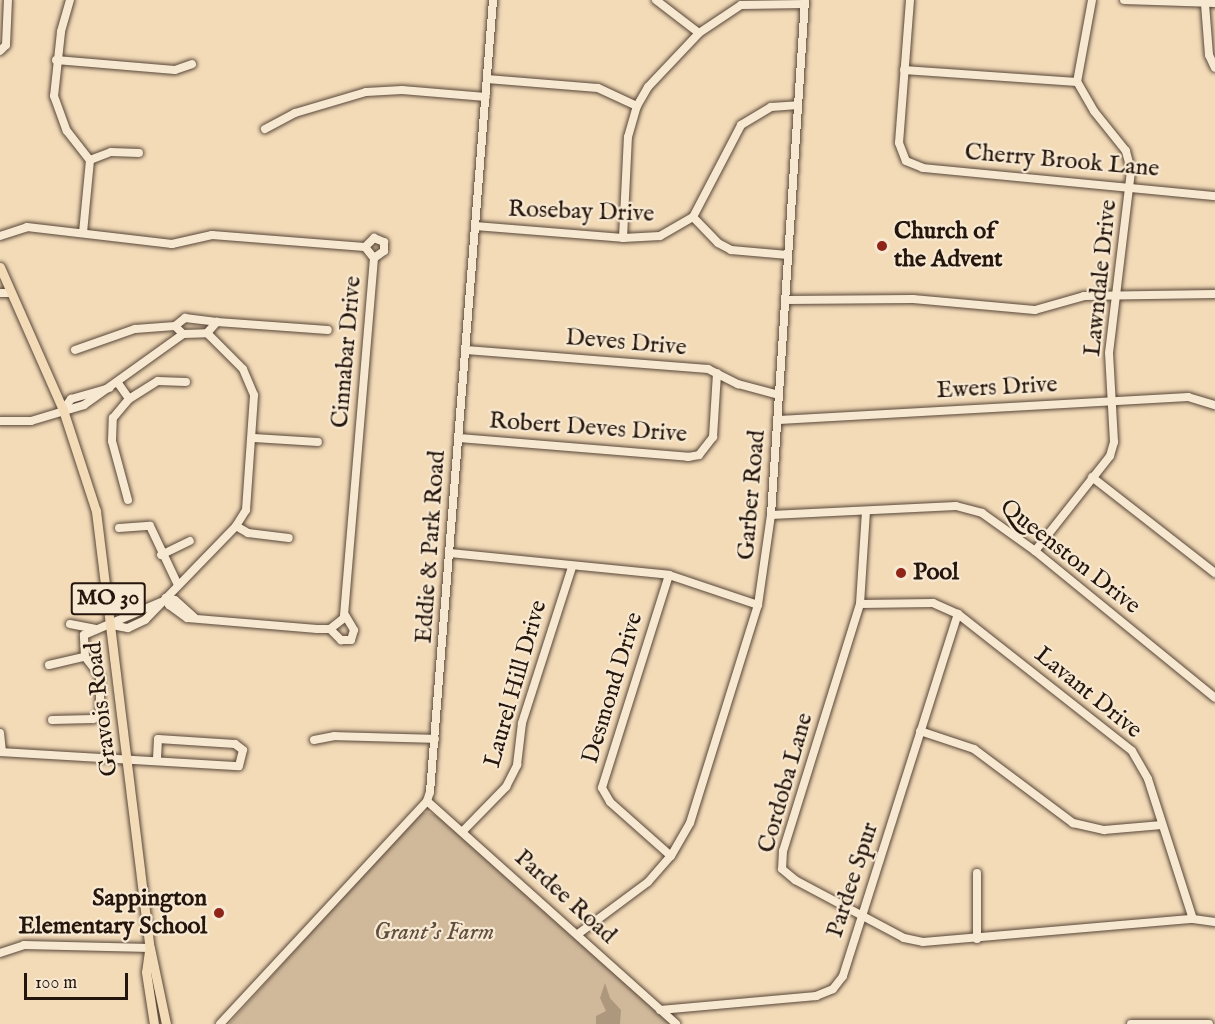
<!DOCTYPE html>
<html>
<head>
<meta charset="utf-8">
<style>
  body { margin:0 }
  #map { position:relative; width:1215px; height:1024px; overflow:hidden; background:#f3dbb8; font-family:"IM FELL English",serif }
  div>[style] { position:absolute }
  .green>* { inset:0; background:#d0b99b }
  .water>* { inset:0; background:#ad987e }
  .roads { filter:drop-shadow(0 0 2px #584638) drop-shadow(0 0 2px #584638) }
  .minor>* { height:8px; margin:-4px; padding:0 4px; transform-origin:4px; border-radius:4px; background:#f7e8d1 }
  .major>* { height:9px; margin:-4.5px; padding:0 4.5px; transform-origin:4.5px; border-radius:4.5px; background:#f3dbb8 }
  .dots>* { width:16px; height:16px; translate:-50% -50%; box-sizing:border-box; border:3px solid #f7e8d1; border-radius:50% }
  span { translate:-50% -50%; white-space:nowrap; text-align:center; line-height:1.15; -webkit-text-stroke:4.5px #f7e8d1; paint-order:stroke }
  .shield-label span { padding:2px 4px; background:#f7e8d1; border:2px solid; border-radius:4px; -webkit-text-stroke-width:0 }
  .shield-label { font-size:22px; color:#24150d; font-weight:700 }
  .street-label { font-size:24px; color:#24150d }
  .poi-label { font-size:24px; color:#24150d; font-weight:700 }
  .left { translate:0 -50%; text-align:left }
  .right { translate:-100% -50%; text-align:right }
  .park-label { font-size:24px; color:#604e3f; font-style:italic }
  .scale { position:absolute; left:24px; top:973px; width:104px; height:27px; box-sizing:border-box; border:3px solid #24150d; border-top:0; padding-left:8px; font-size:18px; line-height:21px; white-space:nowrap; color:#24150d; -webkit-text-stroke:4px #f7e8d1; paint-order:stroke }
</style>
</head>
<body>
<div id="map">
  <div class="green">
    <div style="clip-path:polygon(427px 812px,442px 818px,672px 1024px,229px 1024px,373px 863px,419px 814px)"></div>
  </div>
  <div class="water">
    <div style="clip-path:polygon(605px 983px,610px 998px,621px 1010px,620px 1024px,596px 1024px,596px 1016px,606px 1011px,600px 998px)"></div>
  </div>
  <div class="roads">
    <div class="minor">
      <div style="left:70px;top:0;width:33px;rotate:106deg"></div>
      <div style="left:61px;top:32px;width:64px;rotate:96.2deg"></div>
      <div style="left:54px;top:96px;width:37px;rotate:70deg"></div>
      <div style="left:67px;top:131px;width:37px;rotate:52deg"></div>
      <div style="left:90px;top:160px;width:73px;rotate:95.5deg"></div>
      <div style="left:656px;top:0;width:54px;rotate:37.5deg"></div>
      <div style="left:910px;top:0;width:143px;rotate:94.4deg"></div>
      <div style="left:899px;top:143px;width:19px;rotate:69deg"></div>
      <div style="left:906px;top:161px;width:18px;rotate:22deg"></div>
      <div style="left:923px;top:168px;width:293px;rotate:5.5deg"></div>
      <div style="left:1124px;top:0;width:91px;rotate:1.9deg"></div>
      <div style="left:1205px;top:4px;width:51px;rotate:85.5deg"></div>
      <div style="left:1209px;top:55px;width:14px;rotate:65deg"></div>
      <div style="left:0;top:51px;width:8px;rotate:-45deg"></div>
      <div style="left:6px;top:45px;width:45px;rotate:-87.5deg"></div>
      <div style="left:56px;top:60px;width:119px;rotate:4.8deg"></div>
      <div style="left:175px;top:70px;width:18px;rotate:-19deg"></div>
      <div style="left:904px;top:70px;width:173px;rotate:4deg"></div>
      <div style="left:487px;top:79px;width:111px;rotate:4.6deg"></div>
      <div style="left:598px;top:88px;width:43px;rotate:24.8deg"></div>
      <div style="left:265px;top:129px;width:34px;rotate:-28deg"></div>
      <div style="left:295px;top:113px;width:74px;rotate:-16.5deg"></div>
      <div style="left:366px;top:92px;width:36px;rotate:-3deg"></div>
      <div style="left:402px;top:90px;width:84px;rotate:4.8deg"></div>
      <div style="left:90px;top:160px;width:22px;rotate:-21deg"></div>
      <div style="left:111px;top:152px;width:28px;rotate:2deg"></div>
      <div style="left:693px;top:217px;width:36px;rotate:46deg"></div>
      <div style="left:718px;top:243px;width:15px;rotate:28deg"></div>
      <div style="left:731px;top:250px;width:57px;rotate:5deg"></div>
      <div style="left:475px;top:226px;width:148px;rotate:4.6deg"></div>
      <div style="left:623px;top:238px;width:37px;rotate:-3deg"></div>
      <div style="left:660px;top:236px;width:38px;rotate:-30deg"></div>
      <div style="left:693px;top:217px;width:104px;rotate:-62.4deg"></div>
      <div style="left:741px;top:125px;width:35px;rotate:-31deg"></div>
      <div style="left:771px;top:107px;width:27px;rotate:-4deg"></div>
      <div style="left:0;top:236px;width:28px;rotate:-18deg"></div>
      <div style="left:27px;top:227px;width:146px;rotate:6.7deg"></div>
      <div style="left:172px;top:244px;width:41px;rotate:-12.7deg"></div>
      <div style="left:212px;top:235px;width:153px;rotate:4.5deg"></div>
      <div style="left:365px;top:247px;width:14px;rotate:51deg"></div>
      <div style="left:374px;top:258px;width:361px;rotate:94.8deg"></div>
      <div style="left:344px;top:618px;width:18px;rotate:142deg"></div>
      <div style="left:330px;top:629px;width:13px;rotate:180deg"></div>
      <div style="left:317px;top:629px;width:130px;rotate:-175.2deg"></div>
      <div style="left:187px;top:618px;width:22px;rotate:-144deg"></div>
      <div style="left:169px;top:605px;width:8px;rotate:-113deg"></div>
      <div style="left:623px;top:238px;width:101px;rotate:-87.2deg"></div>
      <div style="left:628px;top:137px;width:32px;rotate:-74deg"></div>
      <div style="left:637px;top:106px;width:22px;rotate:-60deg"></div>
      <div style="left:648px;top:87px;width:74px;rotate:-46.6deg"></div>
      <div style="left:699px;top:33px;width:50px;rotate:-33.7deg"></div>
      <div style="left:741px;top:5px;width:64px;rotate:-0.9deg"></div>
      <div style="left:365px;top:247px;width:13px;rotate:-45deg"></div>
      <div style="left:374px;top:238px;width:11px;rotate:22deg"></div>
      <div style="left:384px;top:242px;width:9px;rotate:90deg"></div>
      <div style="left:384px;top:251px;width:12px;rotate:145deg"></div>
      <div style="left:0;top:293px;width:11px"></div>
      <div style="left:786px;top:300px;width:127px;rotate:-0.5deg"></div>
      <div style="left:913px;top:299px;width:122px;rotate:5.2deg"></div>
      <div style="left:1035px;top:310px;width:51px;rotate:-15.9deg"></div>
      <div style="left:1084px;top:296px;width:131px;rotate:-0.9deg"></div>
      <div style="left:175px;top:326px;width:13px;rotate:-39deg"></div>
      <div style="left:185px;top:318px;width:32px;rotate:7deg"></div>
      <div style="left:75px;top:350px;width:64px;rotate:-19.3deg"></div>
      <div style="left:135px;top:329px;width:40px;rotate:-4.3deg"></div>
      <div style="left:175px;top:326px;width:11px;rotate:45deg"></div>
      <div style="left:183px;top:334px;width:24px;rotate:-2deg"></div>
      <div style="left:207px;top:333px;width:15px;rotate:-48deg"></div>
      <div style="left:217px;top:322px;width:111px;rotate:4.1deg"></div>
      <div style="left:466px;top:350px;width:243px;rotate:4.5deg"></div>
      <div style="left:708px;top:369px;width:34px;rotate:27deg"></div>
      <div style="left:738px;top:384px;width:42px;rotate:15deg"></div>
      <div style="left:118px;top:383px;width:19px;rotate:55deg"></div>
      <div style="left:63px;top:410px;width:14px;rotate:-54deg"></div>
      <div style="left:71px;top:399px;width:40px;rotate:-16deg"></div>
      <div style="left:779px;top:420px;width:410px;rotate:-3.2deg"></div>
      <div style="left:1188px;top:397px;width:28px;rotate:17deg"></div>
      <div style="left:0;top:421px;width:31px"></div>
      <div style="left:31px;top:421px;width:55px;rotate:-16.8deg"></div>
      <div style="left:84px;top:405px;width:122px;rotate:-35.6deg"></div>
      <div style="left:254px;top:438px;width:64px;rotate:3.6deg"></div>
      <div style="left:459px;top:438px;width:230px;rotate:4.7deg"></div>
      <div style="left:688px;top:457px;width:11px;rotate:-10deg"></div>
      <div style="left:699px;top:455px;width:23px;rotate:-52deg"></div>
      <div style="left:713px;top:437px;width:64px;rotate:-86.4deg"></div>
      <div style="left:1092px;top:477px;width:156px;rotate:38deg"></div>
      <div style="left:128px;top:500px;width:61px;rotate:-105.2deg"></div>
      <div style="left:112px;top:441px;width:23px;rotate:-88deg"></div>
      <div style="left:113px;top:418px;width:25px;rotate:-50deg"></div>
      <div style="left:129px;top:399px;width:34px;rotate:-32deg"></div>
      <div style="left:158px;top:381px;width:28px;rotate:2deg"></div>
      <div style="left:866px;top:511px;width:93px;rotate:93.7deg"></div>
      <div style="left:860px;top:604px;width:259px;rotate:107.3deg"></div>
      <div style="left:783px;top:851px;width:18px;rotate:93deg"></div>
      <div style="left:782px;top:869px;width:17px;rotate:40deg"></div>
      <div style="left:795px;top:880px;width:123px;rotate:28deg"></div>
      <div style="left:904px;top:938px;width:19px;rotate:12deg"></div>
      <div style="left:923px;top:942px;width:271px;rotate:-4.9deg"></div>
      <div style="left:1193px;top:919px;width:22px;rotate:8deg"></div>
      <div style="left:771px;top:515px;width:185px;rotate:-2.8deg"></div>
      <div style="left:956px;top:506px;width:27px;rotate:15deg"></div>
      <div style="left:982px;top:513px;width:65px;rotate:35.6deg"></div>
      <div style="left:1035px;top:551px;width:232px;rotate:39.2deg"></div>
      <div style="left:236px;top:526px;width:14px;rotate:30deg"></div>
      <div style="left:248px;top:533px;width:41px;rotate:7deg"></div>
      <div style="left:119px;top:528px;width:31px;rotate:-4deg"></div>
      <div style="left:150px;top:526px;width:65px;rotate:64.6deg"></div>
      <div style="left:1035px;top:551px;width:121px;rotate:-51.7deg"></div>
      <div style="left:1110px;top:456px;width:15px;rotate:-74deg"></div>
      <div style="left:1114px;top:442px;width:89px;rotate:-93.2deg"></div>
      <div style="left:1109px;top:353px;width:184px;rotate:-83.1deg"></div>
      <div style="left:1131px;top:170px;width:20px;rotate:-105deg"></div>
      <div style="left:1126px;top:151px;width:51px;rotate:-128.7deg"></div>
      <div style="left:1094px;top:111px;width:34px;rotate:-120deg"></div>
      <div style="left:1077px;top:82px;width:83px;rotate:-79.6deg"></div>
      <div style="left:450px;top:553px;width:220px;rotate:5.7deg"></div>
      <div style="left:669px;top:575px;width:94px;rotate:18.6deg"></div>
      <div style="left:161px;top:555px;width:32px;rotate:-26deg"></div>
      <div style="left:669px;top:575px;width:223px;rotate:107.5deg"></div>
      <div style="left:602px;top:788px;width:16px;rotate:60deg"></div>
      <div style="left:610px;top:802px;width:81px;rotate:41.5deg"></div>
      <div style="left:166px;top:598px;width:9px;rotate:13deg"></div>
      <div style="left:175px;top:600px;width:25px;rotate:42deg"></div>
      <div style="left:860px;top:604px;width:73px;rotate:-0.8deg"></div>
      <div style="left:933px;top:603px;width:27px;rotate:24deg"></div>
      <div style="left:958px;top:614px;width:221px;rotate:38.2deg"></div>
      <div style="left:1132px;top:751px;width:32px;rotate:60deg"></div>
      <div style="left:1148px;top:779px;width:147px;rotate:72.2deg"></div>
      <div style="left:70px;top:624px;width:25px;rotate:11deg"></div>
      <div style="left:112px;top:625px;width:16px;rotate:11deg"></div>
      <div style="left:128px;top:628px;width:19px;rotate:-25deg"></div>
      <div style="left:145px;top:620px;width:131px;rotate:-45.9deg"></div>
      <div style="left:236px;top:526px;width:19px;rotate:-58deg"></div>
      <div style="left:246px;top:510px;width:115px;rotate:-86deg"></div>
      <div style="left:254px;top:395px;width:28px;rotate:-113deg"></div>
      <div style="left:243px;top:369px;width:51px;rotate:-135deg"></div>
      <div style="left:330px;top:629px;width:16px;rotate:45deg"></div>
      <div style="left:341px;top:640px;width:10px"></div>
      <div style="left:351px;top:640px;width:10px;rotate:-73deg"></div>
      <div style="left:354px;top:630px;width:17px;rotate:-121deg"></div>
      <div style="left:49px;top:665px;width:37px;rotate:-13deg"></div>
      <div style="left:85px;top:657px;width:22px;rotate:-93deg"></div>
      <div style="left:84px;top:635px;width:84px;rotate:-23.2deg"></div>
      <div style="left:52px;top:720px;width:41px;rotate:-1.4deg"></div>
      <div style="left:93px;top:719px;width:8px;rotate:-30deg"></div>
      <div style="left:100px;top:715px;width:39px;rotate:-90deg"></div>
      <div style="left:100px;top:676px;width:24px;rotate:-128deg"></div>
      <div style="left:920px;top:731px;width:57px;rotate:18.4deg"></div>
      <div style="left:974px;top:749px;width:124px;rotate:36.8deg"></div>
      <div style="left:1073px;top:823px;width:32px;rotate:13deg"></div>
      <div style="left:1104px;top:830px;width:58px;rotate:-4.9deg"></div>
      <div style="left:0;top:733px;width:19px;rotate:84deg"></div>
      <div style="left:314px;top:740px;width:21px;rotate:-11deg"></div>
      <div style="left:335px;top:736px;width:100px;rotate:1.7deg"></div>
      <div style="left:0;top:752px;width:239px;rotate:3.4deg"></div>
      <div style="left:239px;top:766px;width:16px;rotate:-76deg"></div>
      <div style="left:243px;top:750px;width:10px;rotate:-143deg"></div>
      <div style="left:235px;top:744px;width:77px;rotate:-176.3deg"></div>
      <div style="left:158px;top:739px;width:20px;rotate:93deg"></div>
      <div style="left:427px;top:801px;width:334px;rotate:41.8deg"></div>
      <div style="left:463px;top:831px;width:62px;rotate:-45.7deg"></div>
      <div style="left:506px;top:787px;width:25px;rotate:-63deg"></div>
      <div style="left:517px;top:765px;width:42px;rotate:-83.2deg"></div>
      <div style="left:522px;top:723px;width:164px;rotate:-72.2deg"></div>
      <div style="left:578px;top:934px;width:87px;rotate:-36.6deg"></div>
      <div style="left:648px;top:882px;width:35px;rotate:-49deg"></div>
      <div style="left:671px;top:856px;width:38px;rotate:-60deg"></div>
      <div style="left:690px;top:823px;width:228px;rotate:-72.7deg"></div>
      <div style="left:758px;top:605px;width:91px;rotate:-81.8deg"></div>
      <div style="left:771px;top:515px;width:516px;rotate:-86.22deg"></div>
      <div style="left:977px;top:939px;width:66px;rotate:-90deg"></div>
      <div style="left:0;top:953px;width:25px;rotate:-18deg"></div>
      <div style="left:24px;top:945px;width:126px;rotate:1.4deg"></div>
      <div style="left:660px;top:1010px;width:157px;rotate:-5.1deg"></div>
      <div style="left:816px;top:996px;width:18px;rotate:-22deg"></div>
      <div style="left:833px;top:989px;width:16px;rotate:-52deg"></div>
      <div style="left:843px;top:976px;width:380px;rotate:-72.4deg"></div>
      <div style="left:220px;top:1024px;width:304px;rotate:-47.1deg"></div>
      <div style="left:427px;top:801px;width:9px;rotate:-72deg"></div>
      <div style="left:430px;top:792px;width:795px;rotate:-85.45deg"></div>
      <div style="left:1131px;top:1024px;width:78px"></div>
    </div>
    <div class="major">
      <div style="left:0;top:267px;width:156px;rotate:66.2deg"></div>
      <div style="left:63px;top:410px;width:106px;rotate:71.9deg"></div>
      <div style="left:96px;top:511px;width:440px;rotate:83deg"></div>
      <div style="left:150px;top:948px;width:78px;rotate:78.1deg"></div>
      <div style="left:149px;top:951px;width:21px;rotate:98deg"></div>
      <div style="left:146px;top:972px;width:53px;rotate:81.3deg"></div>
    </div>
  </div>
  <div class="dots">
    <div style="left:882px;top:246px;background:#8f2418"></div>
    <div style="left:901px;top:573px;background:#8f2418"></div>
    <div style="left:219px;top:913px;background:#8f2418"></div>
  </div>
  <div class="shield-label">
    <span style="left:108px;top:599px">MO 30</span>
  </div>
  <div class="street-label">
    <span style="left:1062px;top:161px;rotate:5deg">Cherry Brook Lane</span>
    <span style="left:581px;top:212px;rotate:2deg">Rosebay Drive</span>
    <span style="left:1101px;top:278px;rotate:-84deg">Lawndale Drive</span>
    <span style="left:626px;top:343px;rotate:5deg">Deves Drive</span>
    <span style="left:347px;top:352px;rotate:-85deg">Cinnabar Drive</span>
    <span style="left:997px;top:388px;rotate:-3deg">Ewers Drive</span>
    <span style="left:588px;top:428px;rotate:4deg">Robert Deves Drive</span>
    <span style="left:752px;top:495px;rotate:-85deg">Garber Road</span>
    <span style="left:431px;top:547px;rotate:-86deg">Eddie &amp; Park Road</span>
    <span style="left:1070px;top:557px;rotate:38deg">Queenston Drive</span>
    <span style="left:516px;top:684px;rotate:-74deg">Laurel Hill Drive</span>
    <span style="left:613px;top:688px;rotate:-73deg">Desmond Drive</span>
    <span style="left:1088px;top:693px;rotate:39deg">Lavant Drive</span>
    <span style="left:102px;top:709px;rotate:-97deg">Gravois Road</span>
    <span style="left:786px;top:783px;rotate:-74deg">Cordoba Lane</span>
    <span style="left:853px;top:880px;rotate:-72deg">Pardee Spur</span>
    <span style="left:565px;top:897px;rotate:42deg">Pardee Road</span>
  </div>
  <div class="poi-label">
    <span class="left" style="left:894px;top:246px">Church of<br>the Advent</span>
    <span class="left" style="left:913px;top:573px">Pool</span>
    <span class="right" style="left:207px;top:913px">Sappington<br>Elementary School</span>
  </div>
  <div class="park-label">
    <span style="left:434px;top:933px">Grant's Farm</span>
  </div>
  <div class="scale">100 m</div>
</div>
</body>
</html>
